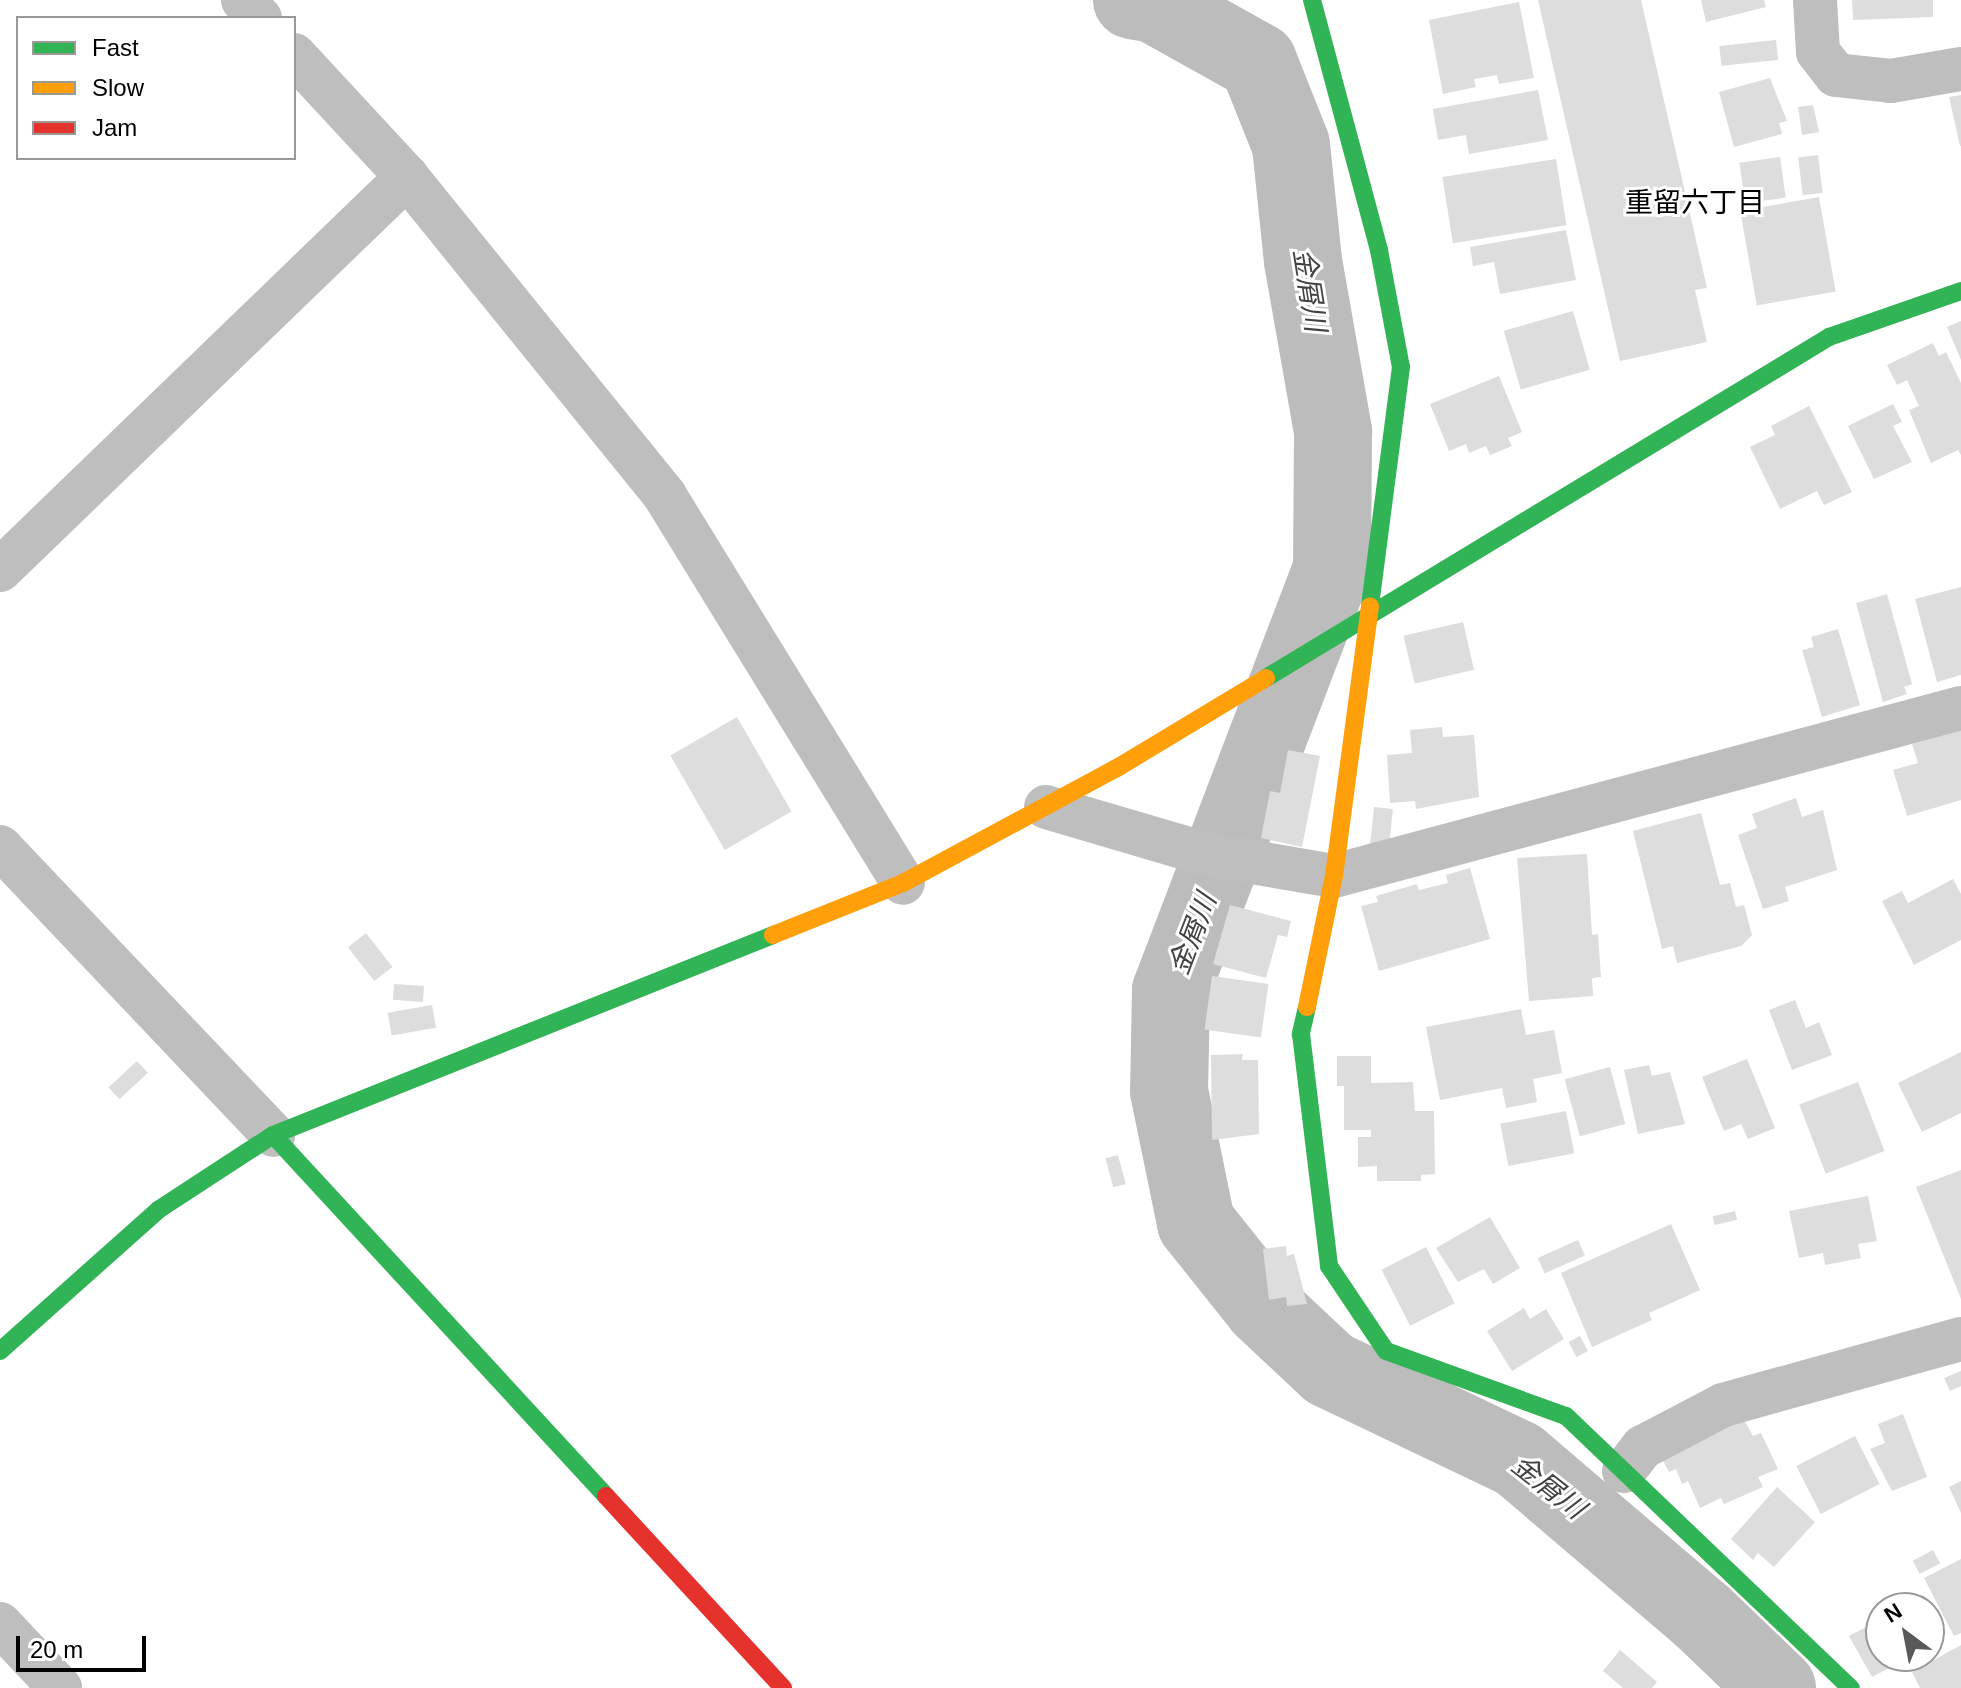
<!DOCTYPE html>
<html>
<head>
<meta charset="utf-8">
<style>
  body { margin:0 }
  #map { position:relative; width:1961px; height:1688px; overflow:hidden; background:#fff; font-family:Arial,"Noto Sans JP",sans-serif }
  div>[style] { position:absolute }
  .river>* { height:78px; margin:-39px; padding:0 39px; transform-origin:39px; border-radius:39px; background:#bcbcbc }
  .building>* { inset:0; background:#ddd; transform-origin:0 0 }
  .street>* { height:44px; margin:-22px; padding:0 22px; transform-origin:22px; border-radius:22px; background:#bebebe }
  .fast>* { height:18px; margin:-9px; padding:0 9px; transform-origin:9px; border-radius:9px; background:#30b455 }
  .slow>* { height:18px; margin:-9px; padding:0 9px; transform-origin:9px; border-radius:9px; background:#ff9f0a }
  .jam>* { height:18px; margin:-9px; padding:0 9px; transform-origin:9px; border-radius:9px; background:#e5322d }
  span { translate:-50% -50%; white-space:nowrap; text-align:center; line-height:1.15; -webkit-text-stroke:6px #fff; paint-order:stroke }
  .neighbourhood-label { font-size:28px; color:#000 }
  .water-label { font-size:28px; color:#414141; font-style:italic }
  .legend { position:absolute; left:16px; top:16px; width:280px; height:144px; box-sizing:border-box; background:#fff; border:2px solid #999; margin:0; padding:10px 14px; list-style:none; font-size:24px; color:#000 }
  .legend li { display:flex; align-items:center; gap:16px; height:40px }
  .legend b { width:40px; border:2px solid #999 }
  .north { position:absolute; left:1865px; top:1592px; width:80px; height:80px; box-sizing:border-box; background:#fff; border:2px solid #999; border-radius:50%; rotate:328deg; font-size:22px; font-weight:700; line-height:32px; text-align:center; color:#000 }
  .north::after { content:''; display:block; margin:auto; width:28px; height:36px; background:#595959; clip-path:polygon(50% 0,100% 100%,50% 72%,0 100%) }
  .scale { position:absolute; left:16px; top:1636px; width:130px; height:36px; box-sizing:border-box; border:4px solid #000; border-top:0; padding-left:10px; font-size:24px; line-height:28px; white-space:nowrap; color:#000; -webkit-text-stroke:6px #fff; paint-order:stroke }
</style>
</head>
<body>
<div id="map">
  <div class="river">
    <div style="left:1132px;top:0;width:22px;rotate:10deg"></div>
    <div style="left:1154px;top:4px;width:119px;rotate:29.1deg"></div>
    <div style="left:1258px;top:62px;width:89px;rotate:68.3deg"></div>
    <div style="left:1291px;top:145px;width:117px;rotate:84.1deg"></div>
    <div style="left:1303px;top:261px;width:174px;rotate:80deg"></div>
    <div style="left:1333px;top:432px;width:137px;rotate:90.4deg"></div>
    <div style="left:1332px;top:569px;width:451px;rotate:110.9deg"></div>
    <div style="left:1171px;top:990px;width:101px;rotate:91.1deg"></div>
    <div style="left:1169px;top:1091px;width:135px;rotate:78.4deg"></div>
    <div style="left:1196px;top:1223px;width:107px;rotate:51.4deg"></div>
    <div style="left:1263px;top:1307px;width:91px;rotate:43.2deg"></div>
    <div style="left:1329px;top:1369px;width:209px;rotate:25.5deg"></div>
    <div style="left:1518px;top:1459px;width:242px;rotate:40.5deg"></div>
    <div style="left:1702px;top:1616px;width:104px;rotate:43.8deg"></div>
  </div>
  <div class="building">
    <div style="clip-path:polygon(1538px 0,1641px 0,1707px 288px,1695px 290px,1707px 342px,1620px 361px)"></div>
    <div style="clip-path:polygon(1701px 0,1764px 0,1766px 7px,1706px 22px)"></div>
    <div style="clip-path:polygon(1852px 0,1933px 0,1933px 17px,1853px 20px)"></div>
    <div style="clip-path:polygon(1519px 2px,1534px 78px,1499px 84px,1497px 75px,1474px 79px,1476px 87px,1443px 94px,1429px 20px)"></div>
    <div style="left:1776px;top:40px;width:20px;height:57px;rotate:84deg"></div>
    <div style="clip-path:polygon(1770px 78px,1787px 121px,1779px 123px,1782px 134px,1734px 147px,1719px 92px)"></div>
    <div style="clip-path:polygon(1538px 90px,1548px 140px,1469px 154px,1466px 135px,1438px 140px,1433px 109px)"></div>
    <div style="clip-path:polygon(1961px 95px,1961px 146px,1960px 146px,1949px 97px)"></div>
    <div style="clip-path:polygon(1813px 105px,1819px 132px,1802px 135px,1798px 107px)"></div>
    <div style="left:1818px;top:155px;width:38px;height:20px;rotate:83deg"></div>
    <div style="left:1780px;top:157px;width:41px;height:41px;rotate:82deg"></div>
    <div style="left:1556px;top:159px;width:67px;height:115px;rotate:81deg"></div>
    <div style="left:1819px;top:197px;width:96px;height:80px;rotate:80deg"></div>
    <div style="clip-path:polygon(1566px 230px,1576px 280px,1500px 294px,1494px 262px,1473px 266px,1470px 247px)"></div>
    <div style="left:1573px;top:311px;width:61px;height:72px;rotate:74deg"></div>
    <div style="clip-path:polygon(1961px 321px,1961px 360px,1947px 327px)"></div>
    <div style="clip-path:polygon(1933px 343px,1939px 356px,1946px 352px,1961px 383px,1961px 455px,1958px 450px,1931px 463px,1909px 410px,1919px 406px,1907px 380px,1897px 385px,1887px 365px)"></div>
    <div style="clip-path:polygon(1499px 376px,1522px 432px,1508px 438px,1512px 446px,1490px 455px,1486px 446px,1469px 453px,1466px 444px,1449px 451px,1430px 404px)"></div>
    <div style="clip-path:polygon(1893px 404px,1902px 422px,1893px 426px,1912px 462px,1874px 479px,1848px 426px)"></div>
    <div style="clip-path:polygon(1809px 406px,1852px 492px,1824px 505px,1817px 491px,1780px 509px,1750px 447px,1775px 435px,1771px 426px)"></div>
    <div style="clip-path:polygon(1961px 587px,1961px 675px,1937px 682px,1915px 599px)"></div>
    <div style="clip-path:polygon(1887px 594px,1912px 684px,1904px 687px,1907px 694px,1883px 702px,1856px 603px)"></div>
    <div style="left:1463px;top:622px;width:49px;height:61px;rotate:77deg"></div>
    <div style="clip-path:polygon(1838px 629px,1860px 705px,1822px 717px,1802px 650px,1814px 647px,1811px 637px)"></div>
    <div style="left:737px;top:717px;width:109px;height:77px;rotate:60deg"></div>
    <div style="clip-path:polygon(1442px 727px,1443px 737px,1474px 735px,1479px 797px,1416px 809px,1415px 801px,1390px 803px,1387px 755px,1412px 753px,1410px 730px)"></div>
    <div style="clip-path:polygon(1961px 730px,1961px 800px,1907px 816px,1893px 770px,1918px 763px,1912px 744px)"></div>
    <div style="clip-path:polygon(1288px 750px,1320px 756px,1302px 847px,1261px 838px,1270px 791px,1280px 793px)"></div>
    <div style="clip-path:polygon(1796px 798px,1802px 817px,1823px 810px,1837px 870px,1785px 887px,1789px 901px,1763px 909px,1738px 835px,1757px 828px,1752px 814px)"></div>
    <div style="left:1374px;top:807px;width:19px;height:37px;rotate:6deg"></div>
    <div style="clip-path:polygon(1701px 813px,1720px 885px,1730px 883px,1736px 907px,1744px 905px,1752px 935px,1741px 946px,1677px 963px,1673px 946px,1662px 949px,1633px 831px)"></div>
    <div style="clip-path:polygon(1587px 854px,1592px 935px,1598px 934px,1601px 977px,1592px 978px,1593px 996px,1529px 1001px,1517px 858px)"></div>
    <div style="clip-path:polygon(1470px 868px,1490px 939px,1379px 971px,1361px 906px,1378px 902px,1376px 896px,1417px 884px,1419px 890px,1448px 883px,1446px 875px)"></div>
    <div style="clip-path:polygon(1953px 879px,1961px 894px,1961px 940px,1914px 965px,1882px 901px,1902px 891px,1908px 903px)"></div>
    <div style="clip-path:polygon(1230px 905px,1291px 921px,1287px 937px,1278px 935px,1266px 978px,1213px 964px)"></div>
    <div style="left:366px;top:933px;width:43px;height:23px;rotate:52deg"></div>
    <div style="left:1212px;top:976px;width:57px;height:54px;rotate:8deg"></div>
    <div style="left:424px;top:986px;width:16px;height:30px;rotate:94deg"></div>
    <div style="clip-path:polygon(1795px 1000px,1806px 1028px,1819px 1022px,1832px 1055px,1792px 1070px,1769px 1010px)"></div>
    <div style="left:432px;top:1005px;width:23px;height:45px;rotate:80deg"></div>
    <div style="clip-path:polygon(1521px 1009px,1526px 1035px,1554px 1030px,1562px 1073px,1533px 1079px,1537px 1102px,1506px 1108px,1502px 1088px,1440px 1100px,1426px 1027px)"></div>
    <div style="clip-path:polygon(1961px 1052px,1961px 1113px,1922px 1132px,1898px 1083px)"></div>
    <div style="clip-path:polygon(1243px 1054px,1242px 1060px,1258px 1060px,1259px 1134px,1212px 1140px,1211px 1055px)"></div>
    <div style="clip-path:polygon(1337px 1056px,1371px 1056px,1371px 1083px,1413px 1082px,1415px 1111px,1434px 1111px,1435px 1174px,1421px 1175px,1421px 1181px,1377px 1181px,1377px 1166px,1358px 1167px,1358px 1137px,1371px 1137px,1371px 1130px,1344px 1130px,1344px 1086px,1337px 1086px)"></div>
    <div style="clip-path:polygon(1747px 1059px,1775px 1128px,1748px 1139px,1741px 1124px,1724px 1131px,1702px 1077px)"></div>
    <div style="left:137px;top:1061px;width:16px;height:39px;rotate:47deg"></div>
    <div style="clip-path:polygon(1649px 1065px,1652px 1076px,1670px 1072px,1685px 1124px,1638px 1134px,1624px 1070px)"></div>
    <div style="left:1610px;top:1067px;width:59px;height:47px;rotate:75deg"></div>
    <div style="left:1858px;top:1082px;width:74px;height:63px;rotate:69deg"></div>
    <div style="left:1566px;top:1111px;width:43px;height:67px;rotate:79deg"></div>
    <div style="left:1118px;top:1155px;width:30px;height:13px;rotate:75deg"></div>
    <div style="clip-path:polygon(1961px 1170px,1961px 1299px,1916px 1187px)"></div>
    <div style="clip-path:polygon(1868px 1196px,1877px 1241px,1858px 1244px,1861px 1258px,1825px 1265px,1823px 1253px,1799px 1258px,1789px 1211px)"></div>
    <div style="left:1735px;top:1211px;width:9px;height:23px;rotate:77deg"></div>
    <div style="clip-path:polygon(1490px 1217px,1520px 1268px,1493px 1284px,1484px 1269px,1458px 1282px,1436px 1248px)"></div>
    <div style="clip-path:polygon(1671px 1224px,1700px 1290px,1649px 1313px,1652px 1320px,1592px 1347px,1561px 1273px)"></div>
    <div style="left:1578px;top:1240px;width:17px;height:44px;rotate:66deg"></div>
    <div style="clip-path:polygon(1286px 1246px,1287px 1256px,1294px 1254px,1307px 1304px,1287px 1306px,1286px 1297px,1269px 1300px,1263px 1249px)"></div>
    <div style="left:1426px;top:1247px;width:63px;height:50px;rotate:63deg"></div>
    <div style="clip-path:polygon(1524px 1308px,1530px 1319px,1546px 1309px,1564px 1339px,1512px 1371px,1487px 1331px)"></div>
    <div style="left:1580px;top:1336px;width:17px;height:13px;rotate:62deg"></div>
    <div style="clip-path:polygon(1961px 1371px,1961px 1386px,1950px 1391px,1944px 1378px)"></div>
    <div style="clip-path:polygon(1903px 1414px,1927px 1477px,1892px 1491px,1870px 1449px,1885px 1443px,1878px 1424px)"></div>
    <div style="clip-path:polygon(1743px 1418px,1753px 1436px,1761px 1433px,1778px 1469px,1758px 1477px,1763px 1487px,1724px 1504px,1721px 1498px,1700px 1508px,1688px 1481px,1682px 1484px,1676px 1469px,1669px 1472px,1660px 1455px)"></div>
    <div style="left:1855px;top:1436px;width:54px;height:66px;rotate:63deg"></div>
    <div style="clip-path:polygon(1961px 1481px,1961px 1513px,1949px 1487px)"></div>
    <div style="clip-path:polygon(1777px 1487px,1815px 1522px,1774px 1567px,1758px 1553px,1753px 1560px,1731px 1539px)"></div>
    <div style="left:1933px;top:1550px;width:15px;height:23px;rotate:62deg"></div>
    <div style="clip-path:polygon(1961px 1559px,1961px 1633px,1954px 1636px,1924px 1578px)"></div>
    <div style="clip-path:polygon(1881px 1619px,1881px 1656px,1913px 1656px,1872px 1677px,1849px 1636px)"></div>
    <div style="clip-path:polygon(1961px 1645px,1961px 1688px,1920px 1688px,1912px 1672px)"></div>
    <div style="clip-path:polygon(1620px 1650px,1657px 1682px,1652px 1688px,1623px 1688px,1603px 1671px)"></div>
  </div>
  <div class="street">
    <div style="left:243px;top:0;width:25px;rotate:47deg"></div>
    <div style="left:1815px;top:0;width:52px;rotate:86.7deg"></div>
    <div style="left:1818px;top:52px;width:29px;rotate:52deg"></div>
    <div style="left:1836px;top:75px;width:55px;rotate:6.2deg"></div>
    <div style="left:1891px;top:81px;width:71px;rotate:-9.7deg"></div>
    <div style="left:294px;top:55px;width:166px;rotate:47.2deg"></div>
    <div style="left:407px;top:177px;width:410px;rotate:51deg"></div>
    <div style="left:665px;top:496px;width:454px;rotate:58.4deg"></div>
    <div style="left:0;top:570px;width:566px;rotate:-44deg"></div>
    <div style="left:1046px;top:807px;width:167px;rotate:16.4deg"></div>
    <div style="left:1206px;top:854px;width:130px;rotate:9.8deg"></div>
    <div style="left:1334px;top:876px;width:649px;rotate:-15deg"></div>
    <div style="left:0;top:847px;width:397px;rotate:46.5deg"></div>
    <div style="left:1624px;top:1471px;width:31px;rotate:-52deg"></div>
    <div style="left:1643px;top:1447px;width:90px;rotate:-27.7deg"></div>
    <div style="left:1723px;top:1405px;width:247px;rotate:-15.5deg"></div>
    <div style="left:0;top:1624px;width:88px;rotate:46.8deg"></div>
  </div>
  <div class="fast">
    <div style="left:1312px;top:0;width:259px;rotate:75deg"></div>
    <div style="left:1379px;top:250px;width:119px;rotate:79.4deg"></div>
    <div style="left:1401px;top:367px;width:241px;rotate:97.4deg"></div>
    <div style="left:1266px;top:678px;width:658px;rotate:-31.2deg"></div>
    <div style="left:1829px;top:337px;width:140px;rotate:-19.2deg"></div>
    <div style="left:1307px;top:1007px;width:28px;rotate:103deg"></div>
    <div style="left:1301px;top:1034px;width:234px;rotate:83.1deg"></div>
    <div style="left:1329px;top:1266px;width:102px;rotate:56.2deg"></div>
    <div style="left:1386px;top:1351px;width:191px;rotate:19.9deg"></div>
    <div style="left:1566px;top:1416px;width:394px;rotate:43.7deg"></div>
    <div style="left:273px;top:1135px;width:491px;rotate:47.3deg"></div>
    <div style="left:0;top:1351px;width:212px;rotate:-41.7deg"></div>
    <div style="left:158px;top:1210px;width:137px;rotate:-33.1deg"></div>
    <div style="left:273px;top:1135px;width:539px;rotate:-21.8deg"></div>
  </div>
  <div class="slow">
    <div style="left:773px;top:935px;width:140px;rotate:-21.8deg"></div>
    <div style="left:903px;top:883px;width:243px;rotate:-28.3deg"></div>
    <div style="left:1117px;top:768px;width:174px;rotate:-31.1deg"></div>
    <div style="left:1307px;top:1007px;width:134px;rotate:-78.4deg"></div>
    <div style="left:1334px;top:876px;width:272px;rotate:-82.4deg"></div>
  </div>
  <div class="jam">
    <div style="left:606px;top:1496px;width:261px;rotate:47.3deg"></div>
  </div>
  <div class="neighbourhood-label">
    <span style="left:1695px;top:203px">重留六丁目</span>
  </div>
  <div class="water-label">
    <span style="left:1309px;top:290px;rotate:81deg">金屑川</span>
    <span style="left:1193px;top:934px;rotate:-69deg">金屑川</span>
    <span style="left:1548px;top:1487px;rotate:38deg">金屑川</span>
  </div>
  <ul class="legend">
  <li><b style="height:10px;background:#30b455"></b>Fast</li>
  <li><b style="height:10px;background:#ff9f0a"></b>Slow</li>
  <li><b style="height:10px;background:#e5322d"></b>Jam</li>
  </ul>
  <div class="north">N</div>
  <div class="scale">20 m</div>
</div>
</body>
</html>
